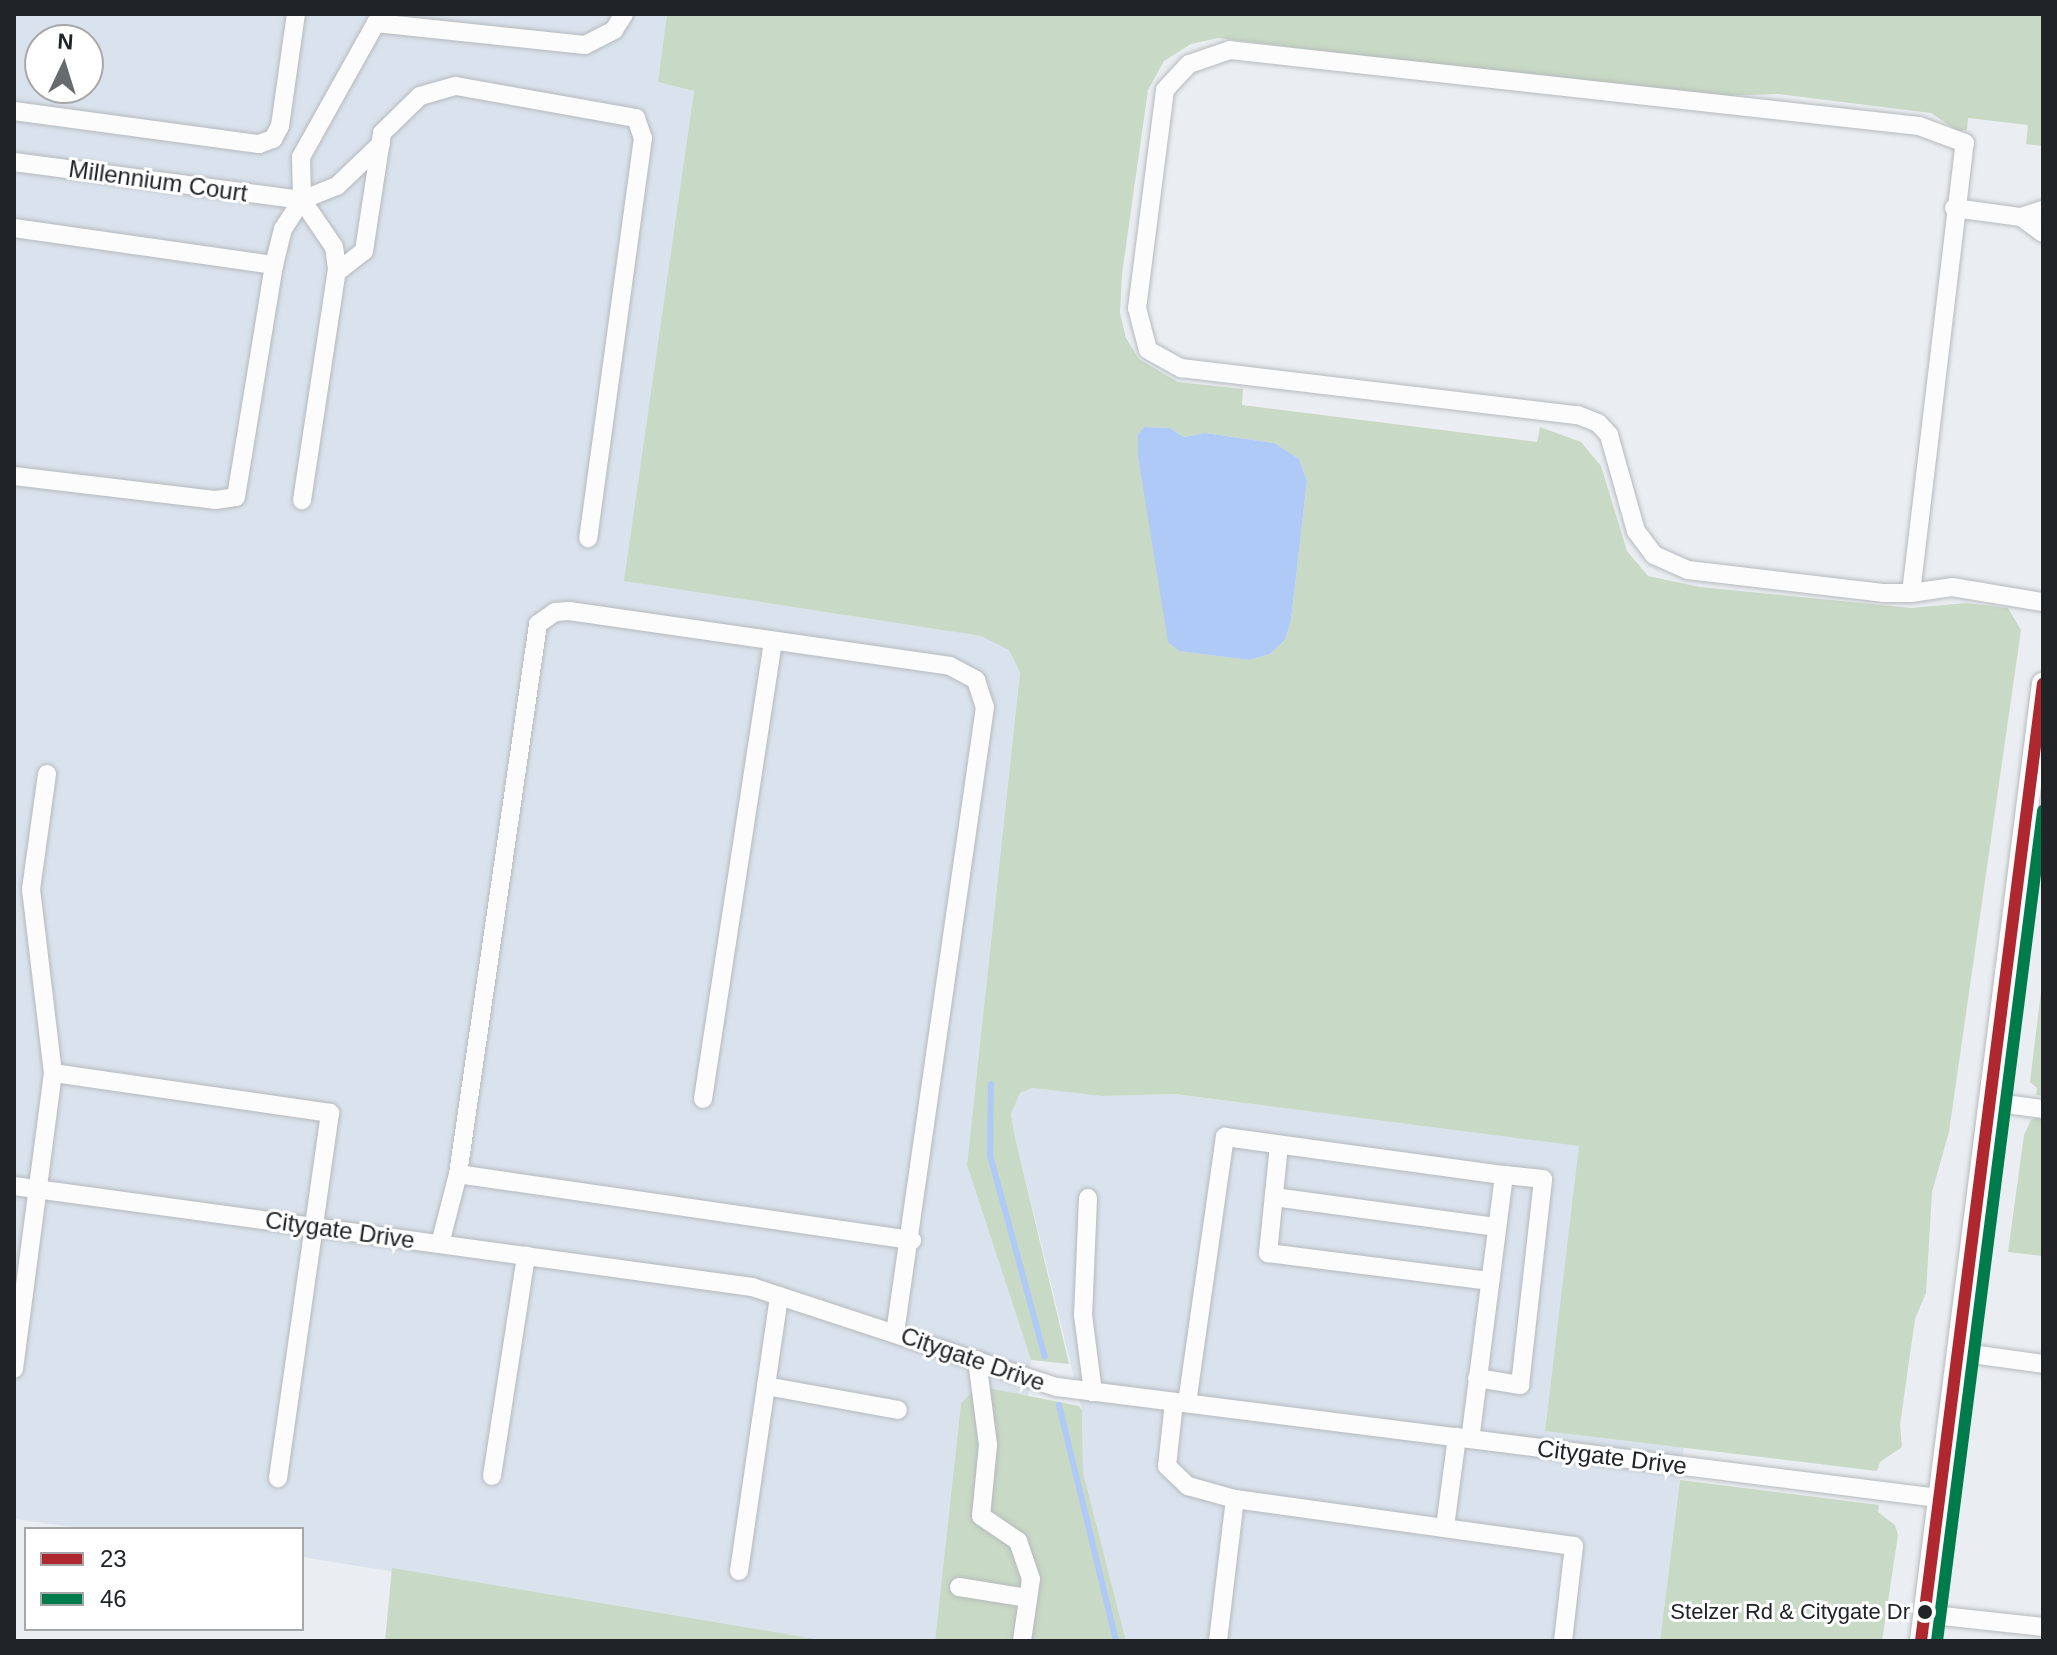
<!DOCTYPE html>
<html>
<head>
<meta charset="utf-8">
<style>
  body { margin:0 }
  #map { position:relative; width:2057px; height:1655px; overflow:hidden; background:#eaeef2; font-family:Helvetica,sans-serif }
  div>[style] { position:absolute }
  .built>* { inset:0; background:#dae3ed }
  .green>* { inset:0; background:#c8d9c5 }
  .water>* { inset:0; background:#afcaf6 }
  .stream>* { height:6px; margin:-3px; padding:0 3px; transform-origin:3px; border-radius:3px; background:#afcaf6 }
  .roads { filter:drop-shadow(0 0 2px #b6b9bc) drop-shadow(0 0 2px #b6b9bc) }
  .minor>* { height:18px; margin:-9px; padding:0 9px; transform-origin:9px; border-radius:9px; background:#fcfcfd }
  .major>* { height:22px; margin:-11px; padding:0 11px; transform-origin:11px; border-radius:11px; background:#fcfcfd }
  .bus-1>* { height:12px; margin:-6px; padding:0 6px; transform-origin:6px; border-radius:6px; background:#af272f }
  .bus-2>* { height:12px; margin:-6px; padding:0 6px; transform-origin:6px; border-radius:6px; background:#007b4b }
  .dots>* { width:22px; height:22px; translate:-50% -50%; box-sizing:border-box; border:4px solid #fff; border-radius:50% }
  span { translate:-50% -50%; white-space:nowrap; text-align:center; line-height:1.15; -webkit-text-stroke:6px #fff; paint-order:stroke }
  .bus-label { font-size:22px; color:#212427 }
  .right { translate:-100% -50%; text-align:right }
  .street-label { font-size:24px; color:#212427 }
  .frame { position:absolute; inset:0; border:16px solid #212427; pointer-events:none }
  .legend { position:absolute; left:24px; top:1527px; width:280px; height:104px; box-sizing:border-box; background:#fff; border:2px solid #a6a7a9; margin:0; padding:10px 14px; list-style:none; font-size:24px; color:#212427 }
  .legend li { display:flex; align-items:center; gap:16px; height:40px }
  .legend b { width:40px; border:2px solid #a6a7a9 }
  .north { position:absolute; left:24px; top:24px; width:80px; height:80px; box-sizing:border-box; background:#fff; border:2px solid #a6a7a9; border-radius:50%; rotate:4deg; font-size:22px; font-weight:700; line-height:32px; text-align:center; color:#212427 }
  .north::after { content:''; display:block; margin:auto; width:28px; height:36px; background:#676b6e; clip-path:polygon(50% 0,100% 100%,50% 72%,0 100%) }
</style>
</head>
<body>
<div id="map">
  <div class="built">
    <div style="clip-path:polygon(evenodd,14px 14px,667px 14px,658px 82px,694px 91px,625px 581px,981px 636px,1009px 649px,1020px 671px,967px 1165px,1031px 1360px,1028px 1397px,978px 1386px,961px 1403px,935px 1641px,827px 1641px,302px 1557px,302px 1529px,88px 1529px,14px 1519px,14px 14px,40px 40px,88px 40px,88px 88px,40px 88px,40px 40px)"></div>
    <div style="clip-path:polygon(1032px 1088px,1102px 1096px,1175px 1094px,1580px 1146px,1545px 1430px,1684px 1447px,1660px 1641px,1126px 1641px,1083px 1472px,1082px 1410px,1014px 1133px,1011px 1114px,1020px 1093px)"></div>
  </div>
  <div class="green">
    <div style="clip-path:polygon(evenodd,667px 14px,2043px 14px,2043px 146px,2026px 144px,2028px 125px,1968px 118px,1967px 130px,1958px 131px,1931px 113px,1778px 94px,1693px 97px,1218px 38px,1191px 44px,1164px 61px,1148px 90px,1122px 274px,1120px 313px,1126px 338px,1139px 359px,1178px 382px,1243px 389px,1242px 405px,1537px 442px,1540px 427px,1581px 442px,1601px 466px,1627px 551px,1648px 576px,1700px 587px,1911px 608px,1966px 603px,2008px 608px,2021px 630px,1949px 1132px,1932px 1192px,1926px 1293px,1915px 1319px,1900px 1425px,1902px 1447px,1880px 1462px,1877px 1471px,1545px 1431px,1579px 1146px,1175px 1094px,1102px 1096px,1032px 1088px,1020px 1093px,1011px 1114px,1014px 1133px,1069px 1364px,1031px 1360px,967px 1165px,1020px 672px,1009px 650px,981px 636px,624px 581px,694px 91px,658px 82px,667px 14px,1145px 427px,1170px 428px,1184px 437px,1205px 433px,1273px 443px,1299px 459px,1307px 481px,1291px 621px,1285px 640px,1270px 654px,1249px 660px,1180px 651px,1138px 435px,1145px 427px)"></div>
    <div style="clip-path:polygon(2043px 975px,2043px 1096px,2036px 1095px,2037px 1088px,2030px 1082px)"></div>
    <div style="clip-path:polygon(2043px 1115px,2043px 1256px,2008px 1252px,2024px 1135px,2031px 1120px)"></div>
    <div style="clip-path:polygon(978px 1386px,1079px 1406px,1082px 1410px,1083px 1472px,1126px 1641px,935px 1641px,961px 1403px)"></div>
    <div style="clip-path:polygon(1680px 1480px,1879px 1505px,1878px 1512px,1895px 1525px,1898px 1535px,1882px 1641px,1660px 1641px)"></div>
    <div style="clip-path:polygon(392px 1568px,827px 1641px,385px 1641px)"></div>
  </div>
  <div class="water">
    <div style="clip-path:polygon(1144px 427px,1170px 428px,1184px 437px,1205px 433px,1274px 443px,1299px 459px,1307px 481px,1291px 621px,1285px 640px,1270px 654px,1249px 660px,1179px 651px,1168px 642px,1138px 456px,1138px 435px)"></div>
  </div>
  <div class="stream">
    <div style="left:991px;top:1084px;width:71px;rotate:90.8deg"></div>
    <div style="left:990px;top:1155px;width:209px;rotate:74.8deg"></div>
    <div style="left:1059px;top:1405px;width:243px;rotate:76.4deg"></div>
  </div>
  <div class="roads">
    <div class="minor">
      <div style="left:14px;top:111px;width:247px;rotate:7.7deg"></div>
      <div style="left:259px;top:144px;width:15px;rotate:-20deg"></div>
      <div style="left:273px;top:139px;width:15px;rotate:-62deg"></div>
      <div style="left:280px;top:126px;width:113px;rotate:-81.9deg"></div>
      <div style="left:14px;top:162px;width:290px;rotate:7.5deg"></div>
      <div style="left:302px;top:200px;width:38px;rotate:-22deg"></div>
      <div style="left:337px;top:186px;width:61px;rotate:-43.7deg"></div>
      <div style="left:302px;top:200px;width:57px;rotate:55.8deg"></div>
      <div style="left:334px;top:247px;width:22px;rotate:82deg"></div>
      <div style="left:337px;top:269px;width:234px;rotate:98.6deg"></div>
      <div style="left:1954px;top:208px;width:68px;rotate:7.7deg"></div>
      <div style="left:2021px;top:217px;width:23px;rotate:-18deg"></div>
      <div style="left:2021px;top:217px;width:27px;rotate:36deg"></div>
      <div style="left:14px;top:228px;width:263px;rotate:8.1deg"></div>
      <div style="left:337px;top:272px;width:34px;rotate:-38deg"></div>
      <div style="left:364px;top:251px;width:119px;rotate:-81.3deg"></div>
      <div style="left:382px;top:133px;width:53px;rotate:-44.2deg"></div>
      <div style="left:420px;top:96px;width:37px;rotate:-16deg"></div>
      <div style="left:456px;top:86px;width:183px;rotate:10.1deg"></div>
      <div style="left:636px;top:118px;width:21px;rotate:71deg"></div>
      <div style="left:643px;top:138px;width:404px;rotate:97.8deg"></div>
      <div style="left:14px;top:476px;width:202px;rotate:6.8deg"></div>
      <div style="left:215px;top:500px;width:21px;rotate:-8deg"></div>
      <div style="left:236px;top:497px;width:235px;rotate:-80.7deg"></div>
      <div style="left:274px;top:265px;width:37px;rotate:-76deg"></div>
      <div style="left:283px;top:229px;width:35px;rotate:-57deg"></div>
      <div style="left:302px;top:200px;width:43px;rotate:-91.3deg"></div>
      <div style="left:301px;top:157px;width:154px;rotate:-60.8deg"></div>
      <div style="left:376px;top:23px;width:210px;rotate:6deg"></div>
      <div style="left:585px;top:45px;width:33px;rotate:-27deg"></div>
      <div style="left:614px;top:30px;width:19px;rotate:-58deg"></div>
      <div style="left:1911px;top:593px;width:453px;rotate:-83.2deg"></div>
      <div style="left:1965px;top:143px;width:49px;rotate:-159.7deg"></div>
      <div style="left:1919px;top:126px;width:693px;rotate:-173.71deg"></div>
      <div style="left:1230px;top:50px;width:43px;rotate:161.1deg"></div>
      <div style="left:1189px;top:64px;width:35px;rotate:133deg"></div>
      <div style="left:1165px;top:90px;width:220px;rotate:97.3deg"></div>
      <div style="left:1137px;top:308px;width:43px;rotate:75.3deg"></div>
      <div style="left:1148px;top:350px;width:38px;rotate:29deg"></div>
      <div style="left:1181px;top:368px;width:400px;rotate:6.8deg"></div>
      <div style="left:1578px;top:415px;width:22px;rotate:22deg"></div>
      <div style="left:1598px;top:423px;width:16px;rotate:47deg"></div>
      <div style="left:1609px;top:435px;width:100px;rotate:74.3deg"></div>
      <div style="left:1636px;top:531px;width:30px;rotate:53deg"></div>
      <div style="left:1654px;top:555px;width:37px;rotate:24deg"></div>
      <div style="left:1688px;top:570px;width:196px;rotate:6.7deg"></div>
      <div style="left:1883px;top:593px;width:28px"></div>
      <div style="left:1911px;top:593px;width:41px;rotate:-8.3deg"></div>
      <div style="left:1952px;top:587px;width:92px;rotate:9.4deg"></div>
      <div style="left:47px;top:774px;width:116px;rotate:97.9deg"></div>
      <div style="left:31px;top:889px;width:185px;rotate:83.2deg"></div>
      <div style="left:2022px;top:852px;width:21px;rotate:5deg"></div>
      <div style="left:703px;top:1099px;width:462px;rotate:-81.3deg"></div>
      <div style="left:1990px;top:1102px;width:53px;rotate:7.5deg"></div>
      <div style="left:1279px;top:1145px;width:109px;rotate:95.8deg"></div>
      <div style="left:1268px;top:1253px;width:224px;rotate:7.2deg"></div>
      <div style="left:458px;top:1174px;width:459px;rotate:8.3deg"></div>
      <div style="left:14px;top:1186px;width:745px;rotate:7.79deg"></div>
      <div style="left:752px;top:1287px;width:321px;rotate:18.2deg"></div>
      <div style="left:1057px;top:1387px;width:888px;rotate:7.18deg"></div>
      <div style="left:1274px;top:1197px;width:225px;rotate:7.7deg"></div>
      <div style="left:1088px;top:1198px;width:117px;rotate:92.4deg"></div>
      <div style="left:1083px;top:1315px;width:78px;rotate:82.6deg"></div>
      <div style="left:440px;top:1244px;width:72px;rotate:-75.6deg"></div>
      <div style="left:458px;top:1174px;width:556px;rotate:-81.72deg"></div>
      <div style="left:538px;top:624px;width:21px;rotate:-35deg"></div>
      <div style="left:555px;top:612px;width:14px;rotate:-4deg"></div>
      <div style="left:569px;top:611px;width:385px;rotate:8.2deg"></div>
      <div style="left:950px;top:666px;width:30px;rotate:28deg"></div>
      <div style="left:976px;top:680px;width:28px;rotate:72deg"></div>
      <div style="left:985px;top:707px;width:632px;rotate:98.18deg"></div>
      <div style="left:1957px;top:1352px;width:87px;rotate:7.9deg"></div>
      <div style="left:977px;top:1360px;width:86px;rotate:82.6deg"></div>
      <div style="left:988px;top:1445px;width:71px;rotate:95.6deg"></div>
      <div style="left:981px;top:1516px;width:45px;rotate:34deg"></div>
      <div style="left:1018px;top:1541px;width:40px;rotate:71.1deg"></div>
      <div style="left:1031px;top:1579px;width:63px;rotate:98.3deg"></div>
      <div style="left:14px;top:1369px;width:299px;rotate:-82.5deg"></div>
      <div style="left:53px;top:1073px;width:280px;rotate:8.2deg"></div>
      <div style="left:330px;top:1113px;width:369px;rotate:98.1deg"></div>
      <div style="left:1477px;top:1378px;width:44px;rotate:9.2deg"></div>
      <div style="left:1520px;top:1385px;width:207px;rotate:-83.6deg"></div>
      <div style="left:1543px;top:1179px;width:39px;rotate:-174deg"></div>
      <div style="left:766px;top:1386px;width:134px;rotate:10.3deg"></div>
      <div style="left:1174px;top:1402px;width:64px;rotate:96.2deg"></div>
      <div style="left:1167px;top:1466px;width:29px;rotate:44deg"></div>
      <div style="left:1188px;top:1486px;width:49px;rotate:15.5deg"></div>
      <div style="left:1187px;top:1403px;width:269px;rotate:-81.9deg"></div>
      <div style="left:1225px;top:1137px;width:282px;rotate:7.8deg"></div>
      <div style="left:1504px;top:1175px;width:266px;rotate:97.3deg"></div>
      <div style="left:492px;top:1476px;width:223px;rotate:-81.2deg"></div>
      <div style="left:1445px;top:1527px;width:91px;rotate:-82.4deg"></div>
      <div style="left:739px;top:1571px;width:278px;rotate:-81.7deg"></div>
      <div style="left:959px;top:1587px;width:70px;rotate:9.1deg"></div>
      <div style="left:1924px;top:1614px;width:120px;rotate:6.2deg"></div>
      <div style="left:1218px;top:1641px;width:143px;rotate:-83.2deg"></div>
      <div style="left:1235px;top:1499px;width:342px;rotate:7.9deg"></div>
      <div style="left:1574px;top:1546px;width:96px;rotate:96.6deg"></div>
    </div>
    <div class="major">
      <div style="left:1921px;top:1641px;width:965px;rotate:-82.74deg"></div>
    </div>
  </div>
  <div class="bus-1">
    <div style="left:1921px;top:1641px;width:965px;rotate:-82.74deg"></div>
  </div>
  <div class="bus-2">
    <div style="left:1937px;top:1641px;width:837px;rotate:-82.72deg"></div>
  </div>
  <div class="dots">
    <div style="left:1925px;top:1612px;background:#212427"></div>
  </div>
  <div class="bus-label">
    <span class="right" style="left:1910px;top:1612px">Stelzer Rd &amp; Citygate Dr</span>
  </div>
  <div class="street-label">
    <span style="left:158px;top:181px;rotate:8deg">Millennium Court</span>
    <span style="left:340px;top:1230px;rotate:8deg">Citygate Drive</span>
    <span style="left:973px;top:1359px;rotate:19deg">Citygate Drive</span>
    <span style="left:1612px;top:1457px;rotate:7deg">Citygate Drive</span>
  </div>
  <div class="frame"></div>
  <ul class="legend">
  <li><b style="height:10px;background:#af272f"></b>23</li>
  <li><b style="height:10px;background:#007b4b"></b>46</li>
  </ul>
  <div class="north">N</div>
</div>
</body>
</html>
